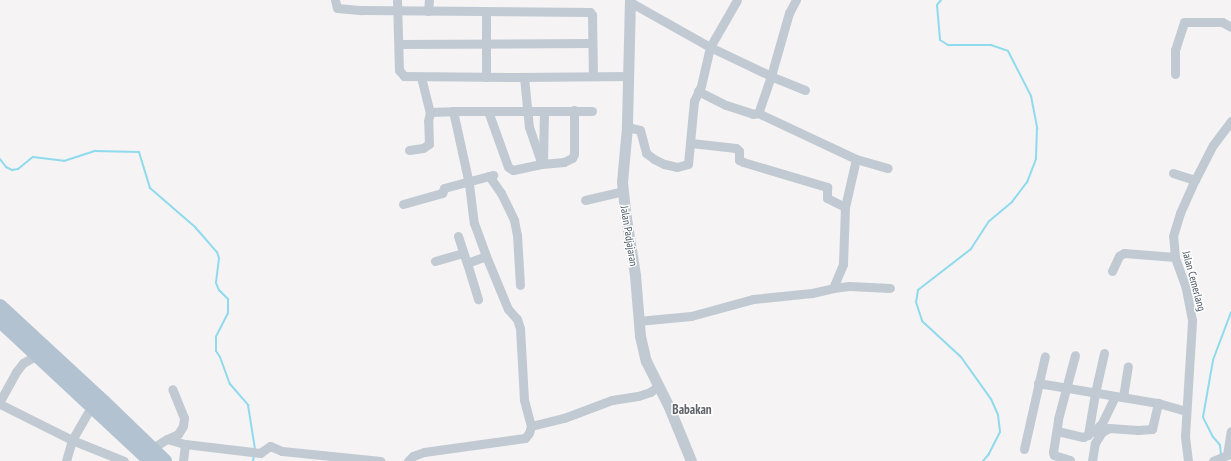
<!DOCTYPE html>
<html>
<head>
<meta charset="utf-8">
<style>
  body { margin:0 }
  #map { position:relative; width:1231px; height:461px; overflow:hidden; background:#f5f3f3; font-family:"PT Sans Narrow",sans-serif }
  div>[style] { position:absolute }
  .stream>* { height:2px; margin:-1px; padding:0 1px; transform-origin:1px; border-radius:1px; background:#90daee }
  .minor>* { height:9px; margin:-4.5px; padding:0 4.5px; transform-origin:4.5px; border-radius:4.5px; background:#c1cad2 }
  .tertiary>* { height:11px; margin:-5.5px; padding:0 5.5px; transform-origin:5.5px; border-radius:5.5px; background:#c1cad2 }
  .primary>* { height:14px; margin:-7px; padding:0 7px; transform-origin:7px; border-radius:7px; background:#b3c2d1 }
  span { translate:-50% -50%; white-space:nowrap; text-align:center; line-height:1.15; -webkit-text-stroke:3px #fff; paint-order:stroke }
  .street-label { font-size:11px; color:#4a5661 }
  .quarter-label { font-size:13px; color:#5f6368; font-weight:700 }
</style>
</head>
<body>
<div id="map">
  <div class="stream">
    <div style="left:941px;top:0;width:6px;rotate:129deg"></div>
    <div style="left:937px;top:5px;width:35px;rotate:85deg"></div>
    <div style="left:940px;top:40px;width:9px;rotate:32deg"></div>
    <div style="left:948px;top:45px;width:43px"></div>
    <div style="left:991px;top:45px;width:18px;rotate:19deg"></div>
    <div style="left:1008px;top:51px;width:51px;rotate:62.9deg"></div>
    <div style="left:1031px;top:96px;width:33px;rotate:79deg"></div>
    <div style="left:1037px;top:128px;width:31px;rotate:92deg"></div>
    <div style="left:1036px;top:159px;width:25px;rotate:111deg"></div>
    <div style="left:1027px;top:182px;width:25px;rotate:127deg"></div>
    <div style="left:1012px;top:202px;width:30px;rotate:140deg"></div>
    <div style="left:989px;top:221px;width:33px;rotate:123deg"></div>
    <div style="left:971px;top:249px;width:67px;rotate:142.3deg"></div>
    <div style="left:918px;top:290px;width:12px;rotate:99deg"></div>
    <div style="left:916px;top:302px;width:20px;rotate:72deg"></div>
    <div style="left:922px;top:321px;width:53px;rotate:42.7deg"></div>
    <div style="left:961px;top:357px;width:52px;rotate:54.5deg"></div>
    <div style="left:991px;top:399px;width:17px;rotate:66deg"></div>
    <div style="left:998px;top:415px;width:17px;rotate:83deg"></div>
    <div style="left:1000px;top:432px;width:25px;rotate:117deg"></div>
    <div style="left:989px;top:454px;width:9px;rotate:131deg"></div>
    <div style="left:0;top:159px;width:10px;rotate:53deg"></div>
    <div style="left:6px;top:167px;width:7px;rotate:27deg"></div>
    <div style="left:12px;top:170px;width:6px;rotate:-9deg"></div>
    <div style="left:18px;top:169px;width:19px;rotate:-39deg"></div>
    <div style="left:33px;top:157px;width:31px;rotate:7deg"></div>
    <div style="left:64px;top:161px;width:33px;rotate:-18deg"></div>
    <div style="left:95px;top:151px;width:44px;rotate:1.3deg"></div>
    <div style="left:139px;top:152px;width:38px;rotate:73deg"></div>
    <div style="left:150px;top:188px;width:60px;rotate:40.9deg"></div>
    <div style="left:195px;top:227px;width:33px;rotate:49deg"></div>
    <div style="left:217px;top:252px;width:6px;rotate:72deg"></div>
    <div style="left:219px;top:258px;width:25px;rotate:97deg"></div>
    <div style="left:216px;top:283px;width:8px;rotate:67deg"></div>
    <div style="left:219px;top:290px;width:13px;rotate:45deg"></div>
    <div style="left:228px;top:299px;width:14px;rotate:90deg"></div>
    <div style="left:228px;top:313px;width:27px;rotate:117deg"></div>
    <div style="left:216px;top:337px;width:14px;rotate:90deg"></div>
    <div style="left:216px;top:351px;width:7px;rotate:56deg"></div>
    <div style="left:220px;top:357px;width:29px;rotate:70deg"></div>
    <div style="left:230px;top:384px;width:28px;rotate:49deg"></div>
    <div style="left:248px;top:405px;width:45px;rotate:81deg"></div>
    <div style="left:1221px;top:455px;width:10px;rotate:-96deg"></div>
    <div style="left:1220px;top:445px;width:11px;rotate:-131deg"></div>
    <div style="left:1213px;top:437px;width:22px;rotate:-117deg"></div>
    <div style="left:1203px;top:417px;width:58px;rotate:-80deg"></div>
    <div style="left:1213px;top:360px;width:51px;rotate:-69.4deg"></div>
    <div style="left:253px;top:461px;width:6px;rotate:-81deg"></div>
  </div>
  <div class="minor">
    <div style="left:335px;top:0;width:8px;rotate:76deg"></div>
    <div style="left:337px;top:8px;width:25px;rotate:5deg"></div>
    <div style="left:362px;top:10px;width:228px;rotate:0.5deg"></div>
    <div style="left:590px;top:12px;width:4px;rotate:56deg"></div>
    <div style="left:592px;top:15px;width:61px;rotate:89.1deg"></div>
    <div style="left:397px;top:0;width:70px;rotate:88.4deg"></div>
    <div style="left:399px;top:70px;width:8px;rotate:50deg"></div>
    <div style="left:404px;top:76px;width:114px;rotate:0.5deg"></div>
    <div style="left:518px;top:77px;width:111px;rotate:-0.5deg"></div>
    <div style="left:630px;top:2px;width:92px;rotate:29.4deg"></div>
    <div style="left:710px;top:47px;width:68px;rotate:25.4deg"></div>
    <div style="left:771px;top:76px;width:66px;rotate:-74.1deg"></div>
    <div style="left:789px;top:13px;width:15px;rotate:-62deg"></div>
    <div style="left:428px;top:11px;width:11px;rotate:-85deg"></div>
    <div style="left:399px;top:44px;width:193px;rotate:-0.3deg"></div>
    <div style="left:1175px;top:74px;width:24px;rotate:-90deg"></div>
    <div style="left:1175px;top:50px;width:29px;rotate:-72deg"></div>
    <div style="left:1184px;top:22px;width:38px"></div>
    <div style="left:1222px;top:22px;width:10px;rotate:29deg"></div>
    <div style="left:421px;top:77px;width:36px;rotate:76deg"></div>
    <div style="left:430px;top:112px;width:23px;rotate:-2deg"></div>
    <div style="left:453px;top:111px;width:75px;rotate:77.6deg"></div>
    <div style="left:469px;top:184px;width:39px;rotate:83deg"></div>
    <div style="left:474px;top:223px;width:35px;rotate:70deg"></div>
    <div style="left:486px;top:256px;width:57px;rotate:67.5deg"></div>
    <div style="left:508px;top:309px;width:13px;rotate:48deg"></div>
    <div style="left:517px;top:319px;width:9px;rotate:72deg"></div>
    <div style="left:520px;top:328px;width:72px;rotate:86.8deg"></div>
    <div style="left:524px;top:400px;width:27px;rotate:75deg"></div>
    <div style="left:486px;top:77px;width:66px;rotate:-90deg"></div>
    <div style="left:524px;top:77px;width:50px;rotate:84.3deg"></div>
    <div style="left:529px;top:127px;width:39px;rotate:71deg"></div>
    <div style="left:805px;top:90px;width:37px;rotate:-158deg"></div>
    <div style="left:771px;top:76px;width:39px;rotate:109deg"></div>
    <div style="left:758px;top:113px;width:108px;rotate:25.1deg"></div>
    <div style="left:856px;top:159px;width:33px;rotate:16deg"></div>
    <div style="left:698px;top:91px;width:31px;rotate:27deg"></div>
    <div style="left:726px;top:105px;width:28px;rotate:18deg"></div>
    <div style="left:753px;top:114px;width:5px;rotate:-11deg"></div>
    <div style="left:453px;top:111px;width:139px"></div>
    <div style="left:488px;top:111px;width:59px;rotate:70.3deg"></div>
    <div style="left:508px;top:167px;width:6px;rotate:31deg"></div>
    <div style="left:513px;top:170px;width:30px;rotate:-12deg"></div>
    <div style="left:542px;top:164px;width:22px;rotate:-5deg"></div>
    <div style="left:564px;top:162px;width:9px;rotate:-27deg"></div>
    <div style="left:572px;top:158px;width:4px;rotate:-63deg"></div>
    <div style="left:574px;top:154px;width:44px;rotate:-90deg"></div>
    <div style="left:627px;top:127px;width:13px;rotate:13deg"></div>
    <div style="left:640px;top:130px;width:24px;rotate:75deg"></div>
    <div style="left:646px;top:153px;width:10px;rotate:37deg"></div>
    <div style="left:654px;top:159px;width:11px;rotate:27deg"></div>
    <div style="left:664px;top:164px;width:13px;rotate:13deg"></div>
    <div style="left:677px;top:167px;width:11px;rotate:-15deg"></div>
    <div style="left:688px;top:164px;width:63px;rotate:-84.6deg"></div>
    <div style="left:694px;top:101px;width:17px;rotate:-65deg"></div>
    <div style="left:701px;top:86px;width:40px;rotate:-77deg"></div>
    <div style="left:710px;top:47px;width:54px;rotate:-60.1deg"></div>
    <div style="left:691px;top:143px;width:45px;rotate:6.3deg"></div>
    <div style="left:736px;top:148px;width:4px;rotate:45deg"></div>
    <div style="left:739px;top:151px;width:9px;rotate:90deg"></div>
    <div style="left:739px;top:160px;width:4px;rotate:27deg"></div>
    <div style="left:743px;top:162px;width:88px;rotate:16.6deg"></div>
    <div style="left:827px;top:187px;width:11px;rotate:90deg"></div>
    <div style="left:827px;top:198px;width:20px;rotate:27deg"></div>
    <div style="left:409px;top:150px;width:14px;rotate:-8deg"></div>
    <div style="left:423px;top:148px;width:7px;rotate:-34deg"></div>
    <div style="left:429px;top:144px;width:23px;rotate:-92deg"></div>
    <div style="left:428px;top:121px;width:9px;rotate:-77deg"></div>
    <div style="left:543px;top:160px;width:49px;rotate:-88.8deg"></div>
    <div style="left:1173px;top:173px;width:23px;rotate:18deg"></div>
    <div style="left:489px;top:176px;width:21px;rotate:55deg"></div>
    <div style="left:501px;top:193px;width:30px;rotate:64deg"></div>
    <div style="left:514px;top:220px;width:15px;rotate:79deg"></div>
    <div style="left:517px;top:235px;width:50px;rotate:86.6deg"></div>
    <div style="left:585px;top:200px;width:39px;rotate:-13deg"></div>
    <div style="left:403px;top:204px;width:41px;rotate:-15.8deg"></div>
    <div style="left:442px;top:193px;width:5px;rotate:-68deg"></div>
    <div style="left:444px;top:188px;width:51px;rotate:-14.9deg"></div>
    <div style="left:458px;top:236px;width:28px;rotate:72deg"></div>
    <div style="left:467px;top:263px;width:20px;rotate:-20deg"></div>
    <div style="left:435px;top:261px;width:29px;rotate:-16deg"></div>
    <div style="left:467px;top:263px;width:38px;rotate:73deg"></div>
    <div style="left:1112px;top:271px;width:17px;rotate:-65deg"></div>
    <div style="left:1119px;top:256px;width:6px;rotate:-31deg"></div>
    <div style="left:1124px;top:253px;width:51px;rotate:4.5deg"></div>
    <div style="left:833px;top:288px;width:16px;rotate:-7deg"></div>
    <div style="left:849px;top:286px;width:41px;rotate:2.8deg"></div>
    <div style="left:638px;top:321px;width:53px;rotate:-5.4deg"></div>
    <div style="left:691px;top:316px;width:64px;rotate:-15.3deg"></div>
    <div style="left:753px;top:299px;width:59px;rotate:-5.8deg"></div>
    <div style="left:812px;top:293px;width:22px;rotate:-13deg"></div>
    <div style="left:833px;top:288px;width:26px;rotate:-67deg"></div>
    <div style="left:843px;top:264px;width:57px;rotate:-88deg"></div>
    <div style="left:845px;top:207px;width:49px;rotate:-77.1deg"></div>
    <div style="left:1038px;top:383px;width:122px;rotate:9.5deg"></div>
    <div style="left:1158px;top:403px;width:29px;rotate:16deg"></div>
    <div style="left:1123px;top:397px;width:31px;rotate:-81deg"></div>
    <div style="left:0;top:401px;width:33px;rotate:-61deg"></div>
    <div style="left:16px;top:372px;width:11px;rotate:-52deg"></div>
    <div style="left:23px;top:363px;width:16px;rotate:-30deg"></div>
    <div style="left:0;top:404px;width:80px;rotate:26.6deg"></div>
    <div style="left:72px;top:440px;width:56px;rotate:22deg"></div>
    <div style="left:1057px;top:431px;width:27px;rotate:13deg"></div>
    <div style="left:1083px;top:437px;width:5px;rotate:-22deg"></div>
    <div style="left:1088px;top:435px;width:43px;rotate:-80.5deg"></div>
    <div style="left:1095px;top:393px;width:41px;rotate:-77.3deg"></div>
    <div style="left:1093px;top:432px;width:13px;rotate:-45deg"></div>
    <div style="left:1102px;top:423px;width:30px;rotate:-64deg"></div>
    <div style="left:167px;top:439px;width:12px;rotate:-24deg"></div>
    <div style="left:178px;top:434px;width:9px;rotate:-58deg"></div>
    <div style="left:183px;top:426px;width:8px;rotate:-83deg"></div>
    <div style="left:184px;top:418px;width:31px;rotate:-112deg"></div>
    <div style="left:151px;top:449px;width:19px;rotate:-32deg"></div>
    <div style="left:167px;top:439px;width:19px;rotate:16deg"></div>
    <div style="left:185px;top:444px;width:76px;rotate:6.8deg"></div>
    <div style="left:260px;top:453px;width:12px;rotate:-35deg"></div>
    <div style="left:270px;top:446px;width:13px;rotate:23deg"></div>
    <div style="left:282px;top:451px;width:99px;rotate:5.8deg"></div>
    <div style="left:1024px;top:449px;width:95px;rotate:-77.3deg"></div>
    <div style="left:1070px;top:460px;width:17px;rotate:-163deg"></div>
    <div style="left:1054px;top:455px;width:3px;rotate:-108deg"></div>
    <div style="left:1053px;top:452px;width:33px;rotate:-81deg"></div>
    <div style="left:1058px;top:419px;width:66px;rotate:-75.1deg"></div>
    <div style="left:66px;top:461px;width:22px;rotate:-74deg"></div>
    <div style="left:72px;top:440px;width:39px;rotate:-60deg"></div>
    <div style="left:183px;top:461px;width:17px;rotate:-83deg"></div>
    <div style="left:408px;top:461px;width:7px;rotate:-45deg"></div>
    <div style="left:413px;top:456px;width:12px;rotate:-20deg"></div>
    <div style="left:424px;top:452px;width:102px;rotate:-7.9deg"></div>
    <div style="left:525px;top:438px;width:6px;rotate:-51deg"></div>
    <div style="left:529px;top:433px;width:7px;rotate:-74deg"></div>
    <div style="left:531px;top:426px;width:34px;rotate:-14deg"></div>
    <div style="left:564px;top:418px;width:51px;rotate:-20.6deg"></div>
    <div style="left:612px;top:400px;width:26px;rotate:-9deg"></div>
    <div style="left:638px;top:396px;width:13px;rotate:-18deg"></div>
    <div style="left:650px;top:392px;width:11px;rotate:-34deg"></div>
    <div style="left:1092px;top:461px;width:18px;rotate:-81deg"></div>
    <div style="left:1095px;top:443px;width:13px;rotate:-58deg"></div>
    <div style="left:1102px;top:432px;width:8px;rotate:-30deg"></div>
    <div style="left:1109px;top:428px;width:29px;rotate:4deg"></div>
    <div style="left:1138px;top:430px;width:14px;rotate:-4deg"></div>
    <div style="left:1152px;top:429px;width:27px;rotate:-77deg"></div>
    <div style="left:1188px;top:461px;width:25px;rotate:-97deg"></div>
    <div style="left:1185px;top:436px;width:116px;rotate:-86.5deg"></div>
    <div style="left:1192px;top:320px;width:33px;rotate:-101deg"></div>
    <div style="left:1186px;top:288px;width:33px;rotate:-110deg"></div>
    <div style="left:1175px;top:257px;width:21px;rotate:-95deg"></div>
    <div style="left:1173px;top:236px;width:24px;rotate:-73deg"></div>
    <div style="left:1180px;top:213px;width:36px;rotate:-66deg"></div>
    <div style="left:1195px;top:180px;width:39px;rotate:-63deg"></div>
    <div style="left:1213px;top:145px;width:30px;rotate:-53deg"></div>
    <div style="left:1213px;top:461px;width:15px;rotate:-23deg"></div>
    <div style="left:1227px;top:455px;width:24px;rotate:-81deg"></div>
  </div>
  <div class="tertiary">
    <div style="left:630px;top:0;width:127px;rotate:91.4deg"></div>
    <div style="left:627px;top:127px;width:55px;rotate:95.2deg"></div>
    <div style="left:622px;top:182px;width:36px;rotate:84deg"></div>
    <div style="left:626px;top:218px;width:58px;rotate:81deg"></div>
    <div style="left:635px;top:275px;width:61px;rotate:85.3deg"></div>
    <div style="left:640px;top:336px;width:26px;rotate:77deg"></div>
    <div style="left:646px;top:361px;width:51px;rotate:63.4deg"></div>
    <div style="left:669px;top:407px;width:58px;rotate:67.8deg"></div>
  </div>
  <div class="primary">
    <div style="left:0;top:306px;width:142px;rotate:42.7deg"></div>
    <div style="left:104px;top:402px;width:85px;rotate:44deg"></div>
    <div style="left:0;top:321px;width:205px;rotate:43deg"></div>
  </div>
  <div class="street-label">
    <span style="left:629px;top:236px;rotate:81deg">Jalan Padjajaran</span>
    <span style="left:1194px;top:281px;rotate:75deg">Jalan Cemerlang</span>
  </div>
  <div class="quarter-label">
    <span style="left:692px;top:410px">Babakan</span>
  </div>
</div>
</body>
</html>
